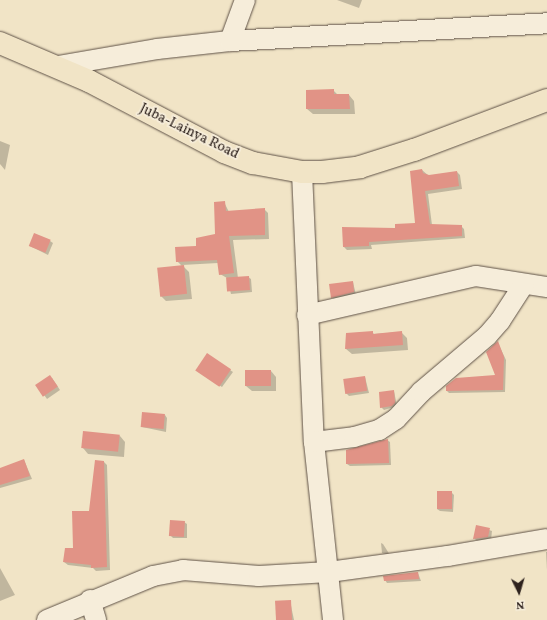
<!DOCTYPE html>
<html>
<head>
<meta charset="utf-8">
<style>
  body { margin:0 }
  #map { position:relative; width:547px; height:620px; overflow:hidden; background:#f1e4c6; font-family:Vollkorn,serif }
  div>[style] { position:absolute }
  .shadow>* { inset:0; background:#0003 }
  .building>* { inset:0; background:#e19386; transform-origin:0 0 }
  .roads { filter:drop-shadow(0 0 1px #5f5247) drop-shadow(0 0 1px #5f5247) }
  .street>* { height:20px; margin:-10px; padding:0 10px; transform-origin:10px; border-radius:10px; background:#f6edda }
  .primary>* { height:22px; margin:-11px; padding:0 11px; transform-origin:11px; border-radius:11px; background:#f1e4c6 }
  span { translate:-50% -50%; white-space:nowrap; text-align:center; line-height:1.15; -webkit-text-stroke:3.5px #f6edda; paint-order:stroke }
  .street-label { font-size:14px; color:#2e221d }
  .north { position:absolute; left:499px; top:572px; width:40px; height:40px; -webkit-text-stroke:3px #f6edda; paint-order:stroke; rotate:175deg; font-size:11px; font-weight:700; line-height:16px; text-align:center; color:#2e221d }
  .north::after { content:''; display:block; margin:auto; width:14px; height:18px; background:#2e221d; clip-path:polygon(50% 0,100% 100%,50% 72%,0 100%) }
</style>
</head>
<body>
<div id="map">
  <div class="shadow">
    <div style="clip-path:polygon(337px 0,362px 0,359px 8px)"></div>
    <div style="clip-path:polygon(333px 90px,338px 95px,349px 95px,354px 101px,355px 114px,313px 114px,307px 109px,307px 91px)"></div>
    <div style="clip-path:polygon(0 141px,10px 145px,5px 170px,0 164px)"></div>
    <div style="clip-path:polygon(422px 170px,429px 176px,457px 172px,460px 175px,462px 189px,428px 194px,432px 225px,461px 226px,464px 229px,465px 238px,371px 245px,372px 249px,347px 250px,344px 247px,343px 228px,397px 229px,416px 223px)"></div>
    <div style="clip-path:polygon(224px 202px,229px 212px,264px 209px,268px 213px,269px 239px,233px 240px,238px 278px,248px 277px,251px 279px,252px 292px,231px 294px,227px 278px,220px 274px,218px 263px,182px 265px,189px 272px,192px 299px,166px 301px,161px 296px,182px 266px,177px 261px,216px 235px)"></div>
    <div style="clip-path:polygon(50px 241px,53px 243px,48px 255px,30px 246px)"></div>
    <div style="clip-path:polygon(353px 282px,356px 295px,334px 300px,332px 297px)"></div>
    <div style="clip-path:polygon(372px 332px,374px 334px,401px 332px,407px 338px,408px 350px,352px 354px,346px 349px,347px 334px)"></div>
    <div style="clip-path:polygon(498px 343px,506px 360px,505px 392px,449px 393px,447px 391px,496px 376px)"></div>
    <div style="clip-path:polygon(230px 370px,233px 372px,222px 387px,200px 373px)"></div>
    <div style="clip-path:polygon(271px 371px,276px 377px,276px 391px,252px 391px,246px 386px)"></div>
    <div style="clip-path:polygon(365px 377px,369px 393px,349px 396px,346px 393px)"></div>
    <div style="clip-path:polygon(52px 378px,60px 390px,47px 399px,37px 385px)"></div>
    <div style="clip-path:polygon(394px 391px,397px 406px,384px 410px,381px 407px)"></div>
    <div style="clip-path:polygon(165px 415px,167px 418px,166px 432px,142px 427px)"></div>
    <div style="clip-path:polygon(120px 436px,125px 442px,124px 457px,88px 454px,83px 448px)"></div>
    <div style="clip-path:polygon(387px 440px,390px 442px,391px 465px,350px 466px,347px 464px)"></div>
    <div style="clip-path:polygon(24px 460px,32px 479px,0 488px,0 471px)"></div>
    <div style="clip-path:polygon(104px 462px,107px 465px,110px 570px,96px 571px,93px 568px,68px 565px,64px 562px,74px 549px,90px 512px)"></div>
    <div style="clip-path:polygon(451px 492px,454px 495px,453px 512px,440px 511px,437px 509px)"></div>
    <div style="clip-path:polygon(184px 522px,187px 524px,187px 538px,173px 538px,171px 536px)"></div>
    <div style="clip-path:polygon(477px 526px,492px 531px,491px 540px,477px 541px,474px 538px)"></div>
    <div style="clip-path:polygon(381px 543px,383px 544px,390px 555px,382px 553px)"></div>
    <div style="clip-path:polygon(546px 552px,547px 552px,547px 570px)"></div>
    <div style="clip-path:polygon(0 568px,15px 595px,0 601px)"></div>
    <div style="clip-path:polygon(418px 573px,421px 581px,387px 583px,385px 580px)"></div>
    <div style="clip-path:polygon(290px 601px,294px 620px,277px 620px)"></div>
  </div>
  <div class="building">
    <div style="clip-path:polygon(334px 89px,334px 94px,349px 94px,350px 109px,306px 109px,306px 90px)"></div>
    <div style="clip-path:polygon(422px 169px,423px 173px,429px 175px,457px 171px,459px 186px,425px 191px,430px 224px,462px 225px,462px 236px,369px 242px,369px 246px,343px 247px,342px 227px,395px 228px,395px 224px,415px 223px,410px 171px)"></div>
    <div style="clip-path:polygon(225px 201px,226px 211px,265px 208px,265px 235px,229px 236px,234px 273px,219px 275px,217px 260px,176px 262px,175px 247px,196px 246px,196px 238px,215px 234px,214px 202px)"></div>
    <div style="left:34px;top:233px;width:18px;height:14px;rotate:22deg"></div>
    <div style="left:184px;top:265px;width:29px;height:27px;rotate:84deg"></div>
    <div style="left:249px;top:276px;width:14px;height:23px;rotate:86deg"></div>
    <div style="clip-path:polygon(353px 281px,354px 292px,331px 298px,329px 284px)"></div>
    <div style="clip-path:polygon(373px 331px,373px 334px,402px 331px,403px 345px,345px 349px,346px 333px)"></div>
    <div style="clip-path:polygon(498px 341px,504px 357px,503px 390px,446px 391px,446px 386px,456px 378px,495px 375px,486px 352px)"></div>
    <div style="left:207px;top:353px;width:29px;height:21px;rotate:34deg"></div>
    <div style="left:245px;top:370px;width:26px;height:16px"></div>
    <div style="left:50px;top:375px;width:14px;height:18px;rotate:56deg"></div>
    <div style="left:365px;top:376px;width:15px;height:22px;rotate:82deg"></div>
    <div style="clip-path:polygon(394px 390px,395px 403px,392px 406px,380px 408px,379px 392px)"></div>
    <div style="left:142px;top:412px;width:23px;height:15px;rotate:5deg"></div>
    <div style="left:83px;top:431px;width:37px;height:17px;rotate:6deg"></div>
    <div style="clip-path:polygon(388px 439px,389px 463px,346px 464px,346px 450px)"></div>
    <div style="clip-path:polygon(24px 459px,30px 476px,0 485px,0 468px)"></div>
    <div style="clip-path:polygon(95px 460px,104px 461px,107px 567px,91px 568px,91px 565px,63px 562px,65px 548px,73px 548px,72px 511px,89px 511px)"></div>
    <div style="left:437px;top:491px;width:15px;height:18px"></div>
    <div style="left:170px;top:520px;width:15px;height:16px;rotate:4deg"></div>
    <div style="clip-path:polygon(476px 525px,490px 528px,488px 537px,473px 539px)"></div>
    <div style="clip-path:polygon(418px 572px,419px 579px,384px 581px,383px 576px)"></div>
    <div style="left:291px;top:600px;width:20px;height:16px;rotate:87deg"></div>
  </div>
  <div class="roads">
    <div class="street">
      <div style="left:230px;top:41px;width:44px;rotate:-69.9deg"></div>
      <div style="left:58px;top:66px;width:100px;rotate:-9.7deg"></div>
      <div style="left:157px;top:49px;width:73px;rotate:-6.3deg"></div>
      <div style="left:230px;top:41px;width:318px;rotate:-3.2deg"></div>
      <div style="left:302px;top:172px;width:270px;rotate:87.5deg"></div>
      <div style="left:314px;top:442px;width:179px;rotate:83.9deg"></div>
      <div style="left:307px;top:315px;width:173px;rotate:-13deg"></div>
      <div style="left:476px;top:276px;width:72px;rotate:8.8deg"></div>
      <div style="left:314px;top:442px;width:40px;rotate:-7.1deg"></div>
      <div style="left:354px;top:437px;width:26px;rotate:-16deg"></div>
      <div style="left:379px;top:430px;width:20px;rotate:-33deg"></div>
      <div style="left:396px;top:419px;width:37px;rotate:-47deg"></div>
      <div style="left:421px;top:392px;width:87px;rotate:-40.3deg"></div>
      <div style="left:487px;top:336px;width:20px;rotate:-49deg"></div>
      <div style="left:500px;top:321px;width:44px;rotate:-57deg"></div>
      <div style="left:90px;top:600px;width:21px;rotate:73deg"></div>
      <div style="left:47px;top:620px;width:115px;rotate:-22.5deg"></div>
      <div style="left:153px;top:576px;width:31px;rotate:-11deg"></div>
      <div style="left:183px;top:570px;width:76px;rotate:4.5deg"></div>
      <div style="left:259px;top:576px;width:70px;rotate:-3.3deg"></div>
      <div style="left:329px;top:572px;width:120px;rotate:-7.7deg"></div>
      <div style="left:448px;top:556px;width:100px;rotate:-9.7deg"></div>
    </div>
    <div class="primary">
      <div style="left:0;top:43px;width:97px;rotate:23.1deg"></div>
      <div style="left:89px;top:81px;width:153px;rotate:27.7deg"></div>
      <div style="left:224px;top:152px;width:31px;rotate:21deg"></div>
      <div style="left:253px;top:163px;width:50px;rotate:10.4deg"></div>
      <div style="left:302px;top:172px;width:20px"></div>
      <div style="left:322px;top:172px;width:38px;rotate:-7deg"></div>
      <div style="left:360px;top:167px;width:57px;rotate:-17.5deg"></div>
      <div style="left:414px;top:150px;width:142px;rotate:-20.6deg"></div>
    </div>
  </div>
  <div class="street-label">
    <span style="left:189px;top:132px;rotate:26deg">Juba-Lainya Road</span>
  </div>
  <div class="north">N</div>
</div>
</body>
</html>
